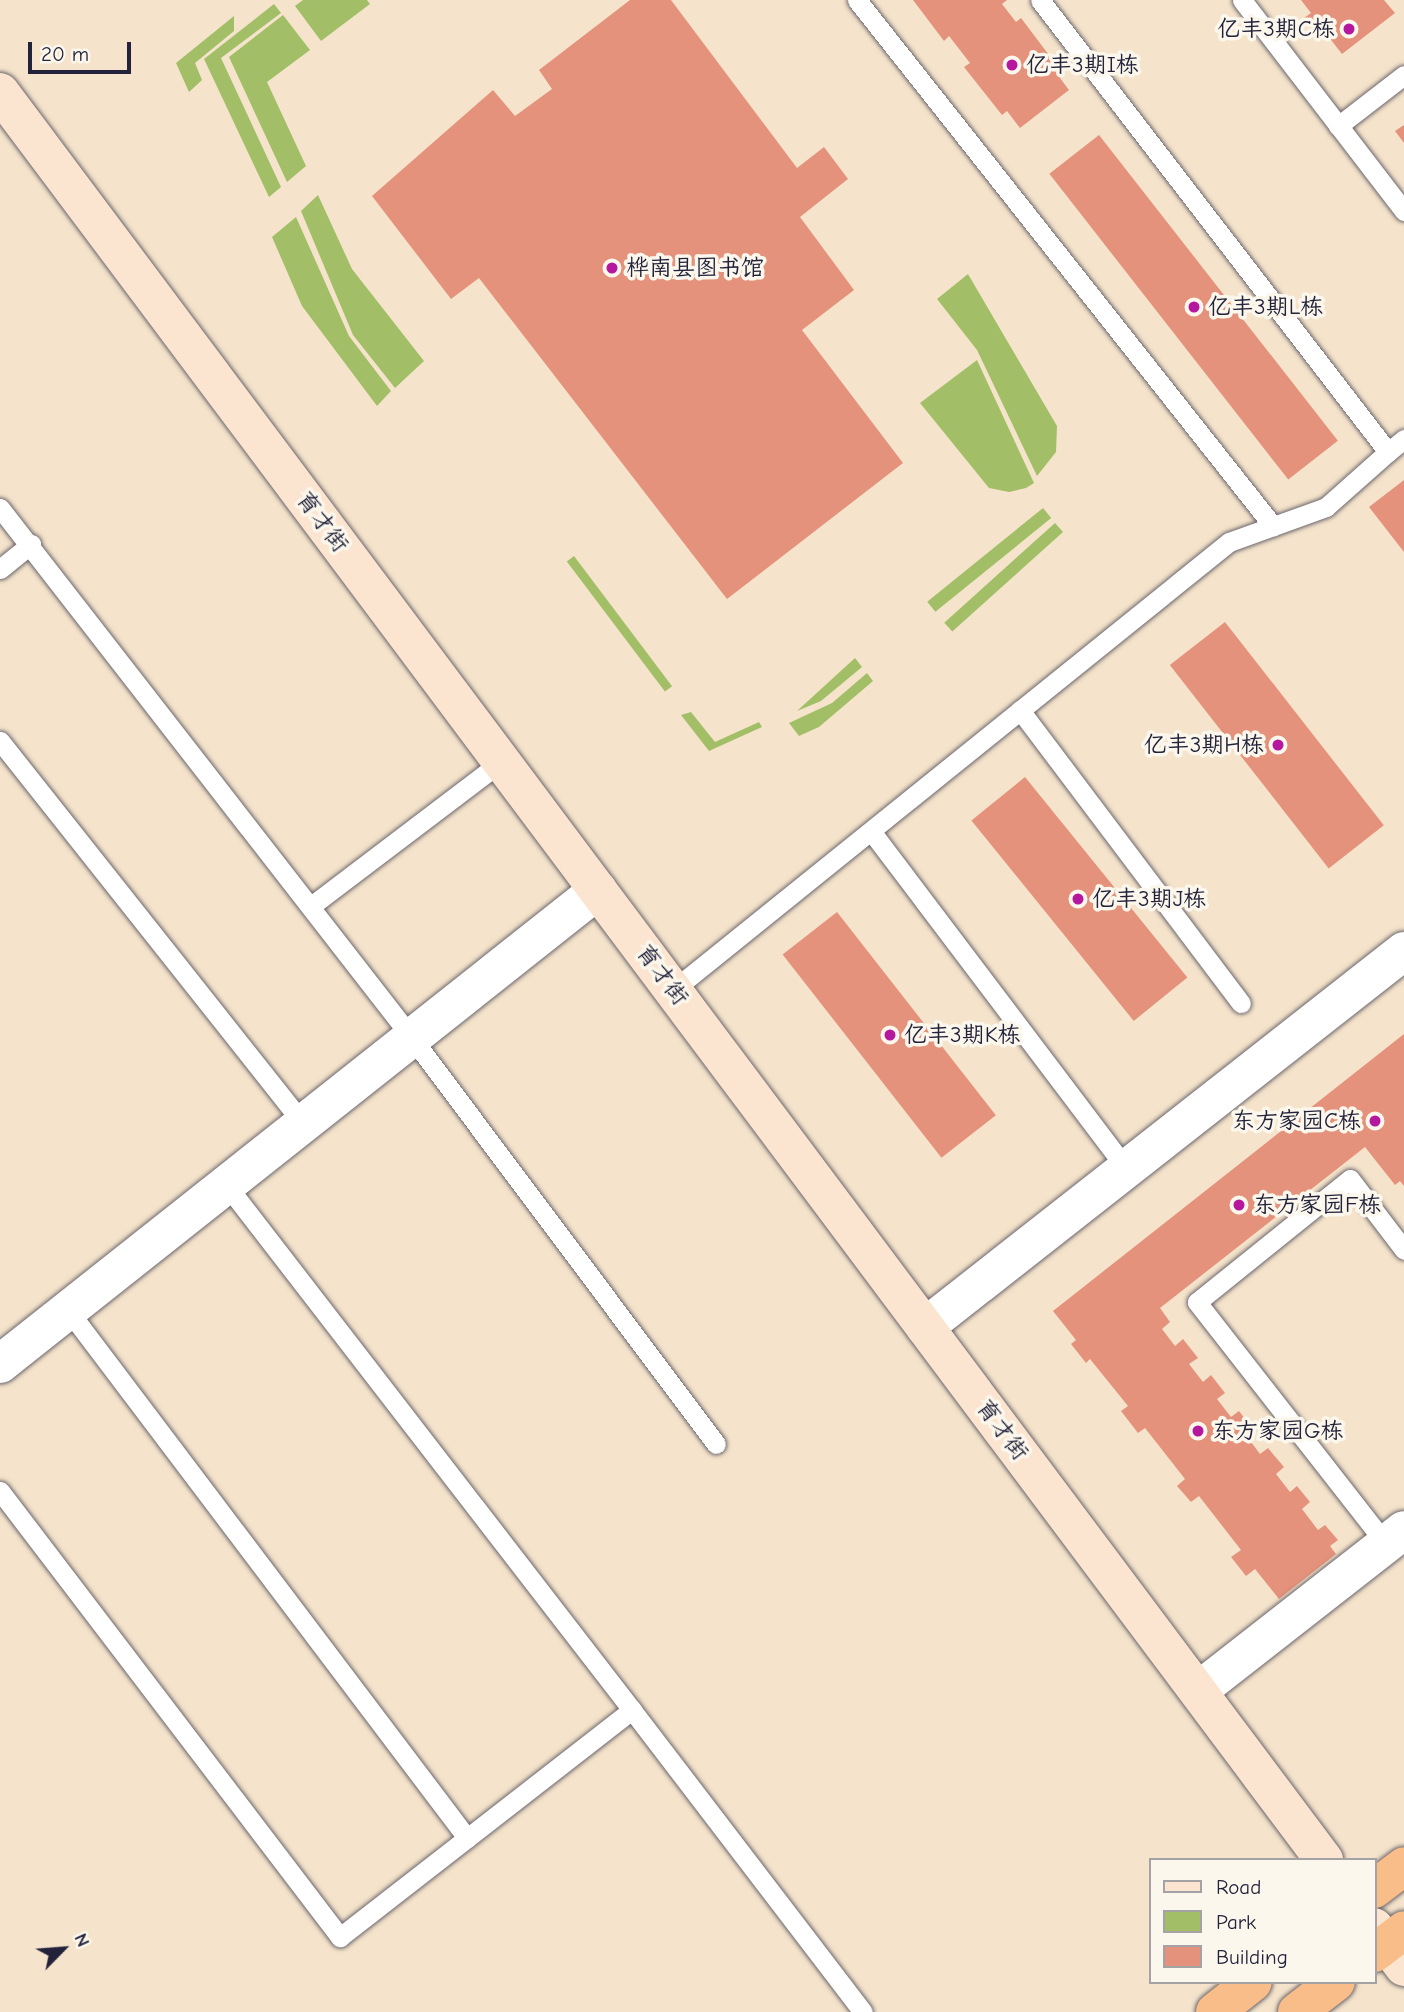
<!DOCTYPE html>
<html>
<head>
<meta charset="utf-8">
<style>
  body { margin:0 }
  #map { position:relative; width:1404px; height:2012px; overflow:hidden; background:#f5e4cb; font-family:"Comic Neue","LXGW WenKai TC",sans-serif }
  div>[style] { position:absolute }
  .green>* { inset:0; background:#a2bf67; transform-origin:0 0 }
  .building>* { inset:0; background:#e4927b; transform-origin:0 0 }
  .roads { filter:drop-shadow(0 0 2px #6c666d) drop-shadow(0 0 2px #6c666d) }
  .lane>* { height:19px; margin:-9.5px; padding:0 9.5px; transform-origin:9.5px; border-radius:9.5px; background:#fff }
  .street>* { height:38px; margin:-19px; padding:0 19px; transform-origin:19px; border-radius:19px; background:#fff }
  .secondary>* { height:38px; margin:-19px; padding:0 19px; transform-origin:19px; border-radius:19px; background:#fce5d0 }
  .highway>* { height:38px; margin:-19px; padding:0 19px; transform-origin:19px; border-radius:19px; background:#f8bd89 }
  .dots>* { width:19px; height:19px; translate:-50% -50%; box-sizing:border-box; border:4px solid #fbf7ec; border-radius:50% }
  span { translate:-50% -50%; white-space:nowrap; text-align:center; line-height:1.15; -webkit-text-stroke:7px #fbf7ec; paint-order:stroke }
  .poi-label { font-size:23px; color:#22223b }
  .right { translate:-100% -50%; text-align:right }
  .left { translate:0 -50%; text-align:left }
  .street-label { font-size:23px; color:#22223b }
  .legend { position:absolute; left:1149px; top:1858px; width:228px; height:126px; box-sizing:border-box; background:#fbf7ec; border:2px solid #a4a2a5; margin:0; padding:9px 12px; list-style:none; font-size:21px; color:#22223b }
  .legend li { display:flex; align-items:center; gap:14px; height:35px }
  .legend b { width:35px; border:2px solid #a4a2a5 }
  .north { position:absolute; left:28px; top:1914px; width:70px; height:70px; -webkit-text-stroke:5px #fbf7ec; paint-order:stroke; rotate:65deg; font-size:19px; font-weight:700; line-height:28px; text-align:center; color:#22223b }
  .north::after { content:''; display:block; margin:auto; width:24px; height:32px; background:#22223b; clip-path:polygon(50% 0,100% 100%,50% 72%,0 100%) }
  .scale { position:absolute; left:28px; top:42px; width:103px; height:32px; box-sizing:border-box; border:4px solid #22223b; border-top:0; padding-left:9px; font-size:21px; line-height:24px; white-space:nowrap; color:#22223b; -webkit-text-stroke:5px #fbf7ec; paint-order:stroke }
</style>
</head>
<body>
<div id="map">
  <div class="green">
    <div style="clip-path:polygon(303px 0,367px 0,370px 4px,321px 41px,295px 6px)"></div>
    <div style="clip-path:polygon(274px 4px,281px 13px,221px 58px,281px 187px,269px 197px,204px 59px)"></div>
    <div style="clip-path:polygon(283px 15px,310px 50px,267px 82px,306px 166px,287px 182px,229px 57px)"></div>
    <div style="clip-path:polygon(234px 16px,234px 31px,195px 63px,202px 80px,189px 92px,176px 63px)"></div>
    <div style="clip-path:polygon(318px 195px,352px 269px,424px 361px,395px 388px,353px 335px,301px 211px)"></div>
    <div style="clip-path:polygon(296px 217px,349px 336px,391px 391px,377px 406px,302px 306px,272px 237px)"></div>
    <div style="clip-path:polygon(968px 274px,1057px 426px,1056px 452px,1037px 476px,977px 350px,937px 299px)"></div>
    <div style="clip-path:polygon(977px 360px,1034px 483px,1026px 488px,1009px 492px,989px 488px,920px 403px)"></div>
    <div style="left:1043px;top:508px;width:13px;height:149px;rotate:51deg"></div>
    <div style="left:1055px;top:523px;width:12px;height:149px;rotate:48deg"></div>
    <div style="left:574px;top:556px;width:163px;height:9px;rotate:53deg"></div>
    <div style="clip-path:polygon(855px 658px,862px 667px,821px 701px,797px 711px)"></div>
    <div style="clip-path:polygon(867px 673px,873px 681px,819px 727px,799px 736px,789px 723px,832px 703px)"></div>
    <div style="clip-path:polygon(691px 712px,715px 742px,759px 722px,762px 727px,709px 751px,681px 715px)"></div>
  </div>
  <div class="building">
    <div style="clip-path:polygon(630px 0,671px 0,797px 168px,824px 147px,848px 179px,800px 217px,854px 290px,802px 330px,903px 463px,727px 599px,479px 278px,451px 299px,372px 196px,493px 90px,515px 116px,552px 89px,539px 70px)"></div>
    <div style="clip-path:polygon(913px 0,1007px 0,1002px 4px,1016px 22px,1021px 18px,1064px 75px,1060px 78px,1069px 90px,1020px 128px,1007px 111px,1002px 115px,964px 67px,970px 63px,949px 36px,944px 41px)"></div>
    <div style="clip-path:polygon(1301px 0,1384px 0,1395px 13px,1342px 54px,1321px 27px,1315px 31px,1304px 18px,1311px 13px)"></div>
    <div style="clip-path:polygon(1404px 125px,1404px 143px,1395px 131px)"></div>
    <div style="left:1099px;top:135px;width:388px;height:63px;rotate:52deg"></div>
    <div style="clip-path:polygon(1404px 480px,1404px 552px,1369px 507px)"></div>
    <div style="left:1225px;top:622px;width:258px;height:70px;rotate:52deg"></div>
    <div style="left:1025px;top:777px;width:258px;height:69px;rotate:51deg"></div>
    <div style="left:837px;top:912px;width:258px;height:69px;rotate:52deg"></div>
    <div style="clip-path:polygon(1404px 1034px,1404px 1186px,1400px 1181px,1395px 1185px,1365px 1147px,1160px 1308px,1170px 1322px,1162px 1329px,1175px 1346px,1183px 1339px,1198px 1358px,1189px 1364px,1203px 1382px,1211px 1375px,1225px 1393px,1217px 1399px,1231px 1417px,1239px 1411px,1252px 1428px,1245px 1434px,1260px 1454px,1268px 1448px,1284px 1467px,1276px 1474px,1290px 1492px,1297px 1486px,1310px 1502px,1302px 1509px,1318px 1530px,1325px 1525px,1338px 1540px,1330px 1546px,1336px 1554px,1279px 1599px,1255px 1569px,1246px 1576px,1231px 1557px,1241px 1550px,1199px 1496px,1191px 1502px,1177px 1486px,1185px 1479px,1145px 1428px,1138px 1433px,1121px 1411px,1128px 1406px,1090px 1359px,1086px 1363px,1071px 1344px,1076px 1340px,1053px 1311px)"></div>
  </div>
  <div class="roads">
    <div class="lane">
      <div style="left:857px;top:0;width:671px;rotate:51.66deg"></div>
      <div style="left:1242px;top:0;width:266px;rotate:52.5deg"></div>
      <div style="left:1338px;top:126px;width:83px;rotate:-37.7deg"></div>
      <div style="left:1388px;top:452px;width:21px;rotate:-39deg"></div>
      <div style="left:0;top:508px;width:671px;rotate:52.14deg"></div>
      <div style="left:412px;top:1038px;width:507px;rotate:53.18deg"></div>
      <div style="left:0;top:569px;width:40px;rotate:-39deg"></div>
      <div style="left:1020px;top:710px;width:367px;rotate:53deg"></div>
      <div style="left:0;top:741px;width:489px;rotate:51.6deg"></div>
      <div style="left:871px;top:831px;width:424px;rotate:52.9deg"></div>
      <div style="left:311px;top:906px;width:238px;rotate:-37.2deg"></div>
      <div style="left:673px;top:990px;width:714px;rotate:-38.86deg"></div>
      <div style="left:1229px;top:542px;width:103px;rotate:-19.8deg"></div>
      <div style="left:1326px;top:507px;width:83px;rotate:-41.6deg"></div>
      <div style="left:1388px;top:452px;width:570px;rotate:-127.59deg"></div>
      <div style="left:68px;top:1310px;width:662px;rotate:52.92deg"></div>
      <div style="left:0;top:1491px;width:561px;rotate:52.68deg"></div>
      <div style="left:340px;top:1937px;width:370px;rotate:-37.9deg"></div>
      <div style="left:632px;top:1710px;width:661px;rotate:-127.68deg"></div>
      <div style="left:1386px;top:1544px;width:307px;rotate:-128deg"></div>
      <div style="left:1197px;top:1302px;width:196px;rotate:-38.8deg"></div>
      <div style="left:1350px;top:1179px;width:89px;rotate:52.7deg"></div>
      <div style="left:632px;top:1710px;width:380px;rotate:52.6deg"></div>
    </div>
    <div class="street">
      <div style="left:925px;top:1327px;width:609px;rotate:-38.13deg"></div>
      <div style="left:0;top:1364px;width:763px;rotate:-38.4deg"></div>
      <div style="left:1198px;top:1691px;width:261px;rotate:-38deg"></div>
    </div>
    <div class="secondary">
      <div style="left:0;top:92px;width:2209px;rotate:53.17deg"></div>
      <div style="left:1374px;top:1927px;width:50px;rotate:53.1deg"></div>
    </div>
    <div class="highway">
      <div style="left:1374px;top:1889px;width:38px;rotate:-37deg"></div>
      <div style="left:1374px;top:1953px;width:38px;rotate:-37deg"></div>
      <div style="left:1215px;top:2012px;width:48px;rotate:-38.3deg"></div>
      <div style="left:1297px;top:2012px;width:49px;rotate:-37.6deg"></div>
    </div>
  </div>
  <div class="dots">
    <div style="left:1349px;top:29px;background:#b5179e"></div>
    <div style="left:1012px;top:65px;background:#b5179e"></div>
    <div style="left:612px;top:268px;background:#b5179e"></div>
    <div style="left:1194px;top:307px;background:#b5179e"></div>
    <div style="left:1278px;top:745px;background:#b5179e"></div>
    <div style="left:1078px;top:899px;background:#b5179e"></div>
    <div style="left:890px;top:1035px;background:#b5179e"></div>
    <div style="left:1375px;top:1121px;background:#b5179e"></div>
    <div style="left:1239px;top:1205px;background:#b5179e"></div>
    <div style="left:1198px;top:1431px;background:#b5179e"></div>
  </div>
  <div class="poi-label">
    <span class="right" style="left:1335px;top:29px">亿丰3期C栋</span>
    <span class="left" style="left:1026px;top:65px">亿丰3期I栋</span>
    <span class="left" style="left:626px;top:268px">桦南县图书馆</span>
    <span class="left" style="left:1208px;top:307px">亿丰3期L栋</span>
    <span class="right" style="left:1264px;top:745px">亿丰3期H栋</span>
    <span class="left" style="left:1092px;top:899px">亿丰3期J栋</span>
    <span class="left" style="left:904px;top:1035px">亿丰3期K栋</span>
    <span class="right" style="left:1361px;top:1121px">东方家园C栋</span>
    <span class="left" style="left:1253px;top:1205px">东方家园F栋</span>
    <span class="left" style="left:1212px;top:1431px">东方家园G栋</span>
  </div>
  <div class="street-label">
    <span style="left:322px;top:522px;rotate:53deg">育才街</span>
    <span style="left:662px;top:975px;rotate:53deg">育才街</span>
    <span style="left:1002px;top:1430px;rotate:53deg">育才街</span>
  </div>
  <ul class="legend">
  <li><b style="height:9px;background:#fce5d0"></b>Road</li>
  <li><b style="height:19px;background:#a2bf67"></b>Park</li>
  <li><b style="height:19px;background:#e4927b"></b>Building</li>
  </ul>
  <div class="north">N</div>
  <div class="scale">20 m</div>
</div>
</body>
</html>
